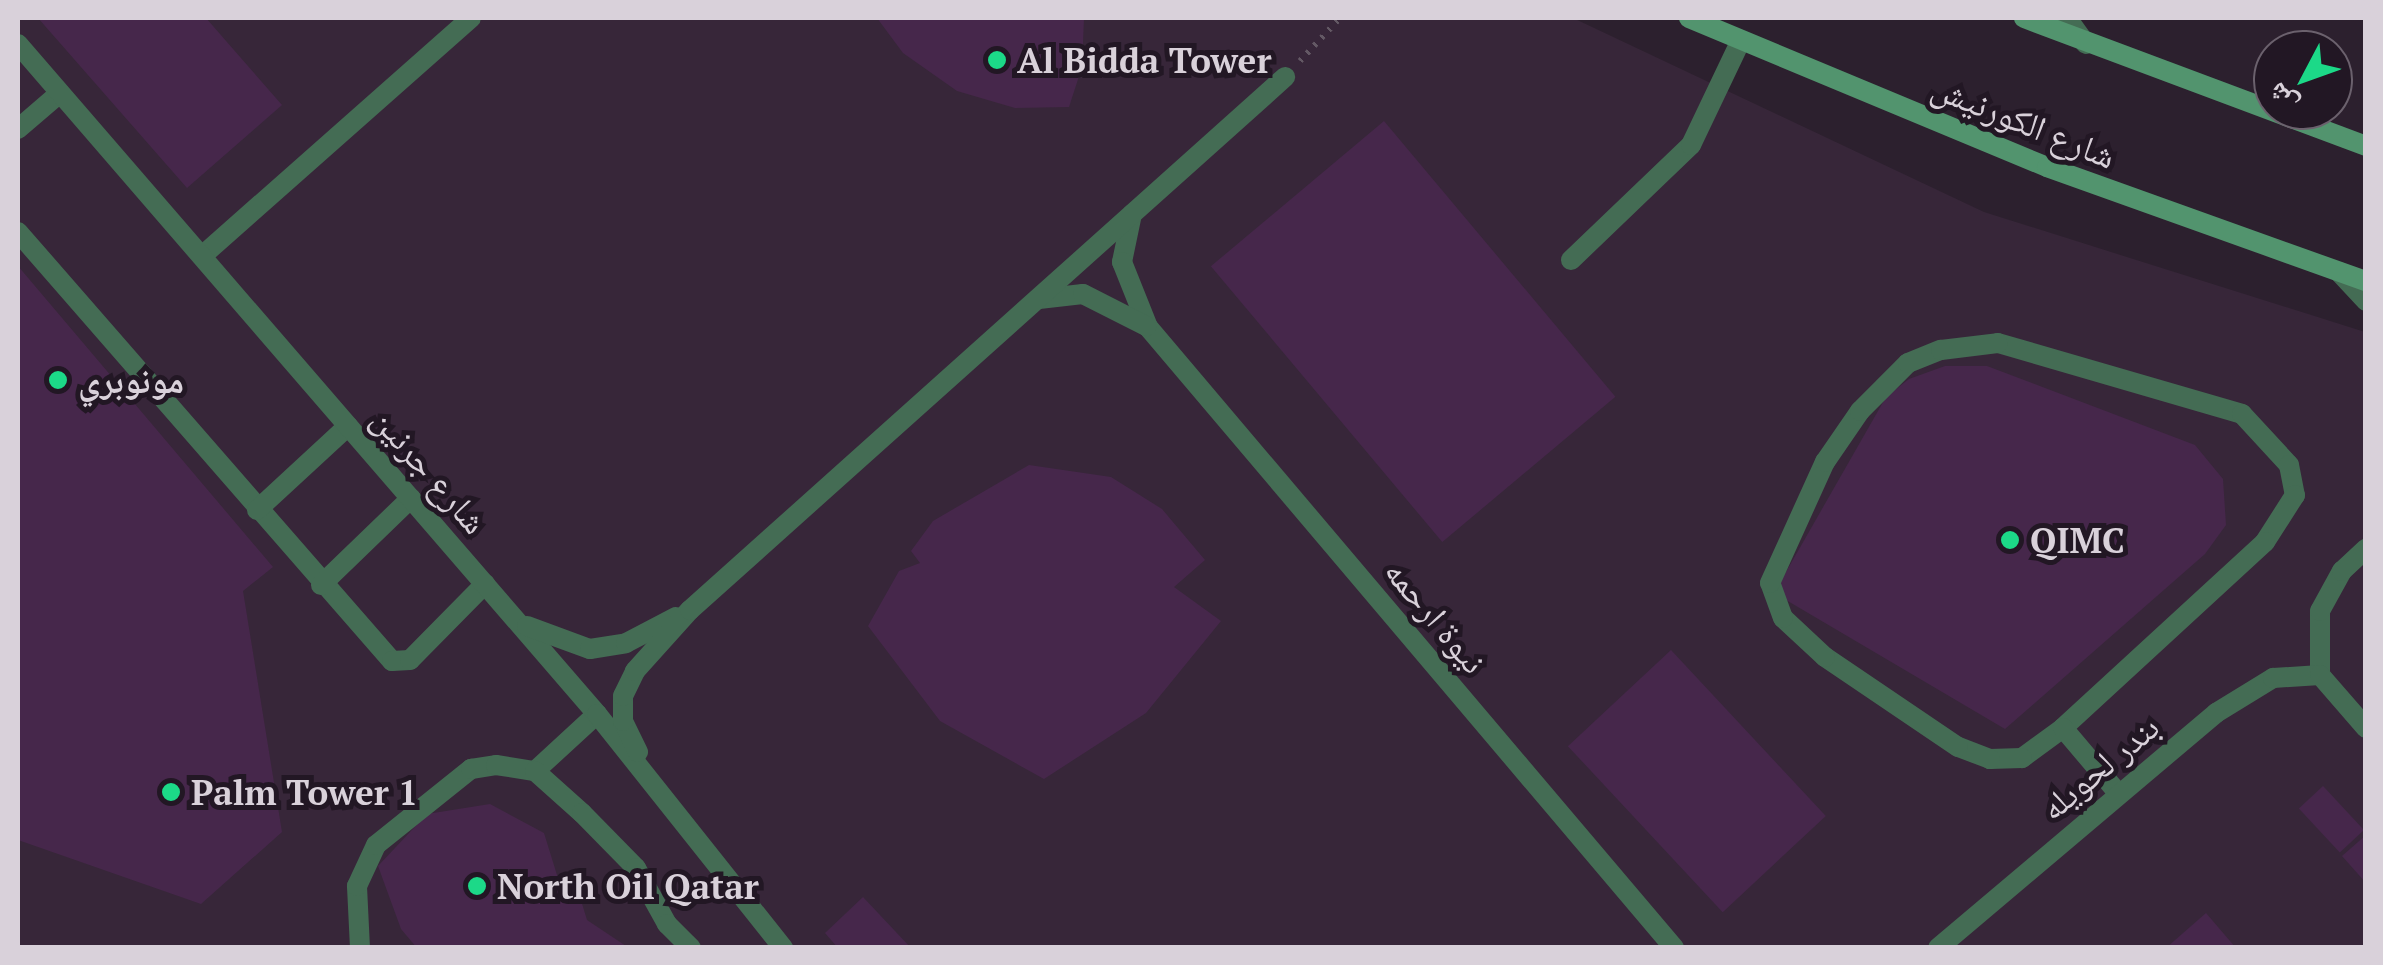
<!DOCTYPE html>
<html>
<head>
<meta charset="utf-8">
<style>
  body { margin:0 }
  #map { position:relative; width:2383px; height:965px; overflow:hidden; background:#2c202e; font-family:"PT Serif","Noto Naskh Arabic",serif }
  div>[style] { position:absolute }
  .built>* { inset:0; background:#372639 }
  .building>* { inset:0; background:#46274b; transform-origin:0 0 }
  .path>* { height:6px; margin-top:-3px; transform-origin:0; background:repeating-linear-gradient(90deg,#635864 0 2.5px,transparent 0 10.5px) }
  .lane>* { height:20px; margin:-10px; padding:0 10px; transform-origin:10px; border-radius:10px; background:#446c54 }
  .street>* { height:20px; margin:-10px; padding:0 10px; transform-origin:10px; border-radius:10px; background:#446c54 }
  .secondary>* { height:20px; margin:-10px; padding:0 10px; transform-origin:10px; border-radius:10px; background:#52946e }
  .dots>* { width:28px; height:28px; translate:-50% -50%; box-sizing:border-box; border:5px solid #221724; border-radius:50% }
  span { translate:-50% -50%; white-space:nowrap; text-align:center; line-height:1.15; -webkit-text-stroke:10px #221724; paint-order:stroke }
  .poi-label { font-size:35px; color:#d9d1da; font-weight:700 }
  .left { translate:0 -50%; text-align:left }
  .street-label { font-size:35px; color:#d9d1da }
  .frame { position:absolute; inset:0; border:20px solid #d9d1da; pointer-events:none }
  .north { position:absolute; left:2253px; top:30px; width:100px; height:100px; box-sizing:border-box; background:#221724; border:2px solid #6b616d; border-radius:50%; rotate:229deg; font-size:28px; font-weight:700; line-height:40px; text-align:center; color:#d9d1da }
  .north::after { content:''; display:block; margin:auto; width:35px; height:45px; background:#1cd988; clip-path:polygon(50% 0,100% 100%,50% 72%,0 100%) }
</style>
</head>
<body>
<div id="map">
  <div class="built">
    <div style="clip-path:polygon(18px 18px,1573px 18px,1984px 212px,2365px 332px,2365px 947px,18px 947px)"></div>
  </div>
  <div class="building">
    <div style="clip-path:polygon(38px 18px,206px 18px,282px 105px,187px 188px)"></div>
    <div style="clip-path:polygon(877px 18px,1084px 18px,1082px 67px,1069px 107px,1015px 108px,957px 91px,903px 53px)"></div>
    <div style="left:1384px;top:121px;width:360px;height:226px;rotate:50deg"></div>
    <div style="clip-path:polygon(18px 266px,273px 567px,243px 591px,282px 832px,201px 904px,18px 840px)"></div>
    <div style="clip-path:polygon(1945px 366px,1987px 366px,2195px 445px,2223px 479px,2226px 525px,2205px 554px,2005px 729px,1774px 593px,1886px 397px,1909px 379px)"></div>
    <div style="clip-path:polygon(1029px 465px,1111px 477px,1162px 509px,1205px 560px,1174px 587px,1221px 621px,1146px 713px,1044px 779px,940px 721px,868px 626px,899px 571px,920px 563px,911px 551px,933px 521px)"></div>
    <div style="left:1671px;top:650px;width:227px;height:141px;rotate:47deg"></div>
    <div style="left:2323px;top:786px;width:60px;height:33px;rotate:47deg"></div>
    <div style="clip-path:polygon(490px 804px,544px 833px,557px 875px,580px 897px,587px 920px,629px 948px,417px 948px,401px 929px,378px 866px,427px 814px)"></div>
    <div style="clip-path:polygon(2366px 835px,2366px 883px,2342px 856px)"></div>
    <div style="clip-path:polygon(863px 897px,911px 948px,838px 948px,825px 933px)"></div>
    <div style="clip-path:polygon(2206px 913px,2236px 948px,2166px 948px)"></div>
  </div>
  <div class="path">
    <div style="left:1300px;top:61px;width:59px;rotate:-47.1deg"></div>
  </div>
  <div class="lane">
    <div style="left:2067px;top:18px;width:32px;rotate:54deg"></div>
    <div style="left:18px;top:129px;width:55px;rotate:-40.6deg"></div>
    <div style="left:18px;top:232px;width:569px;rotate:48.92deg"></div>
    <div style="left:392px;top:661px;width:18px;rotate:-3deg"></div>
    <div style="left:410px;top:660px;width:107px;rotate:-45.4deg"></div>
    <div style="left:202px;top:256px;width:359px;rotate:-41.5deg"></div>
    <div style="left:1571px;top:260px;width:166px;rotate:-43.8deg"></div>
    <div style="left:1691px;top:145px;width:116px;rotate:-64.5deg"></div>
    <div style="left:2339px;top:272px;width:40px;rotate:47deg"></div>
    <div style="left:1998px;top:343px;width:254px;rotate:16.2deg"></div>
    <div style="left:2242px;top:414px;width:69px;rotate:47.3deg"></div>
    <div style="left:2289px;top:465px;width:31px;rotate:79deg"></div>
    <div style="left:2295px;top:495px;width:56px;rotate:122.6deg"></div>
    <div style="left:2265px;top:542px;width:275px;rotate:137.4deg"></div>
    <div style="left:2063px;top:728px;width:51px;rotate:143.8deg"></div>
    <div style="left:2022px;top:758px;width:32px;rotate:178deg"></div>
    <div style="left:1990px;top:759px;width:34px;rotate:-159deg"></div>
    <div style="left:1958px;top:747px;width:161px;rotate:-145.9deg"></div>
    <div style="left:1825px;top:657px;width:57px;rotate:-137.1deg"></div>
    <div style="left:1783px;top:618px;width:37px;rotate:-110deg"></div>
    <div style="left:1770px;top:583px;width:133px;rotate:-65.6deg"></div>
    <div style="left:1825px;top:462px;width:62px;rotate:-55.5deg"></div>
    <div style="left:1860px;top:411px;width:68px;rotate:-45deg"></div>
    <div style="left:1908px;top:363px;width:35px;rotate:-22deg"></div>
    <div style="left:1941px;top:350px;width:57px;rotate:-7deg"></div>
    <div style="left:257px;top:510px;width:124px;rotate:-42.7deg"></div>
    <div style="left:321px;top:585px;width:125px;rotate:-44deg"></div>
    <div style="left:2320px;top:675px;width:64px;rotate:-90deg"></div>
    <div style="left:2320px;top:611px;width:46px;rotate:-61.2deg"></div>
    <div style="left:2342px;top:571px;width:33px;rotate:-43deg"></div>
    <div style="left:2063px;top:728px;width:84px;rotate:49.8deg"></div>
    <div style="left:535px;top:771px;width:84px;rotate:-42.6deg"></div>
    <div style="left:360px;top:948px;width:62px;rotate:-92.8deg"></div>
    <div style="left:357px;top:886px;width:45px;rotate:-65.1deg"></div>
    <div style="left:376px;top:845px;width:122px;rotate:-38.7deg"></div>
    <div style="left:471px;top:769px;width:25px;rotate:-9deg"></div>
    <div style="left:496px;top:765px;width:39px;rotate:9deg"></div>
    <div style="left:535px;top:771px;width:63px;rotate:41.8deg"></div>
    <div style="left:582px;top:813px;width:77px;rotate:45.5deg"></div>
    <div style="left:636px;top:868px;width:64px;rotate:61deg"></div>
    <div style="left:667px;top:924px;width:34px;rotate:45deg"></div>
  </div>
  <div class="street">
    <div style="left:18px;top:44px;width:886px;rotate:49.17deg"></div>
    <div style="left:597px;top:714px;width:299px;rotate:51.5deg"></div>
    <div style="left:1132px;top:214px;width:49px;rotate:101.8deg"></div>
    <div style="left:1122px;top:262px;width:70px;rotate:68.2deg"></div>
    <div style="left:1148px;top:327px;width:814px;rotate:49.73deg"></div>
    <div style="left:1039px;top:299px;width:44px;rotate:-6.5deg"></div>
    <div style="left:1083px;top:294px;width:71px;rotate:26.9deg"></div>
    <div style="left:527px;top:626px;width:67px;rotate:20.1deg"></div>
    <div style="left:590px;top:649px;width:36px;rotate:-9deg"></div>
    <div style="left:626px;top:643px;width:56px;rotate:-27.5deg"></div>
    <div style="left:638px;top:752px;width:34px;rotate:-116deg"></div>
    <div style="left:623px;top:721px;width:25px;rotate:-90deg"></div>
    <div style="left:623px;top:696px;width:28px;rotate:-64deg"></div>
    <div style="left:635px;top:671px;width:82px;rotate:-48deg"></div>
    <div style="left:690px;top:610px;width:799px;rotate:-41.85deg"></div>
    <div style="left:1938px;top:948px;width:364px;rotate:-40.2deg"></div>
    <div style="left:2216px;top:713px;width:67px;rotate:-31.6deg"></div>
    <div style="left:2273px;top:678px;width:47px;rotate:-3.7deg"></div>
    <div style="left:2320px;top:675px;width:70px;rotate:49deg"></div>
  </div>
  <div class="secondary">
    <div style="left:1689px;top:18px;width:388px;rotate:22.6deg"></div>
    <div style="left:2047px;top:167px;width:339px;rotate:19.7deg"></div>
    <div style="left:2024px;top:18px;width:365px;rotate:20.5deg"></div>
  </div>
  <div class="dots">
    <div style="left:997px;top:60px;background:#1cd988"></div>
    <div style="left:58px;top:380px;background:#1cd988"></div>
    <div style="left:2010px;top:540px;background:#1cd988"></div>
    <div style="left:171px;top:792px;background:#1cd988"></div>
    <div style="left:477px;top:886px;background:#1cd988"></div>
  </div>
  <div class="poi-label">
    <span class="left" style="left:1017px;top:60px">Al Bidda Tower</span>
    <span class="left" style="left:78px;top:380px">مونوبري</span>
    <span class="left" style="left:2030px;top:540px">QIMC</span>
    <span class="left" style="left:191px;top:792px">Palm Tower 1</span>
    <span class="left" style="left:497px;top:886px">North Oil Qatar</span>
  </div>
  <div class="street-label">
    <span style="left:2024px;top:121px;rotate:22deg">شارع الكورنيش</span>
    <span style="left:430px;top:470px;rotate:49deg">شارع جرنين</span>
    <span style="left:1436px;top:616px;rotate:50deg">نيوة ارحمه</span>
    <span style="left:2099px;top:767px;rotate:-40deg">بندر لحويله</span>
  </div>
  <div class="frame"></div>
  <div class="north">ش</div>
</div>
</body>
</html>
